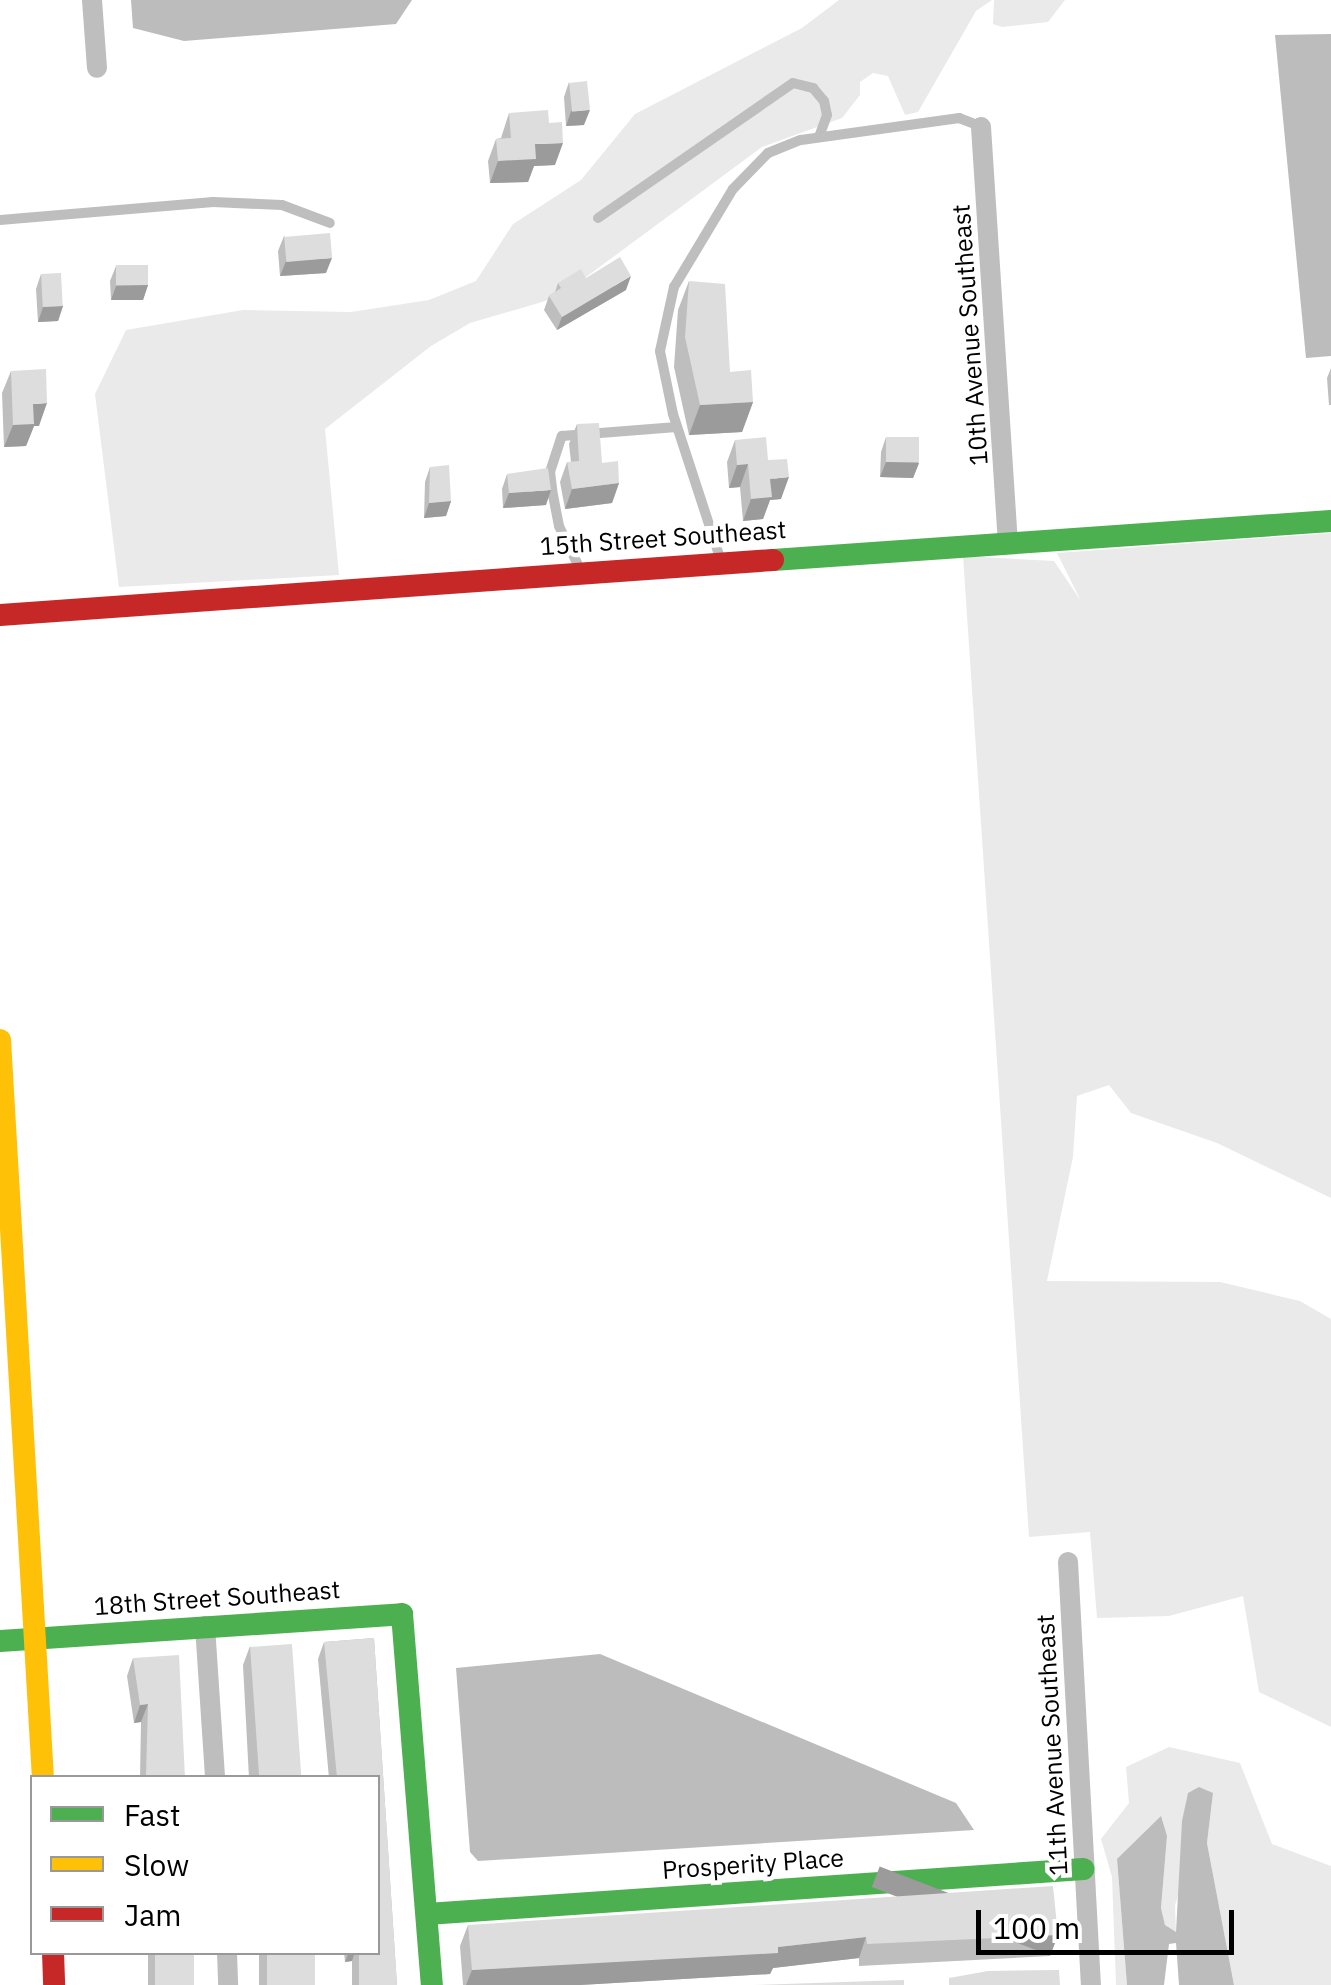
<!DOCTYPE html>
<html>
<head>
<meta charset="utf-8">
<style>
  body { margin:0 }
  #map { position:relative; width:1331px; height:1985px; overflow:hidden; background:#fff; font-family:"IBM Plex Sans",sans-serif }
  div>[style] { position:absolute }
  .green>* { inset:0; background:#eaeaea }
  .water>* { inset:0; background:#bcbcbc }
  .lane>* { height:10px; margin:-5px; padding:0 5px; transform-origin:5px; border-radius:5px; background:#bebebe }
  .street>* { height:20px; margin:-10px; padding:0 10px; transform-origin:10px; border-radius:10px; background:#bebebe }
  .fast>* { height:22px; margin:-11px; padding:0 11px; transform-origin:11px; border-radius:11px; background:#4caf50 }
  .slow>* { height:22px; margin:-11px; padding:0 11px; transform-origin:11px; border-radius:11px; background:#ffc107 }
  .jam>* { height:22px; margin:-11px; padding:0 11px; transform-origin:11px; border-radius:11px; background:#c62828 }
  .wall>* { inset:0; background:#bebebe; transform-origin:0 0 }
  .shaded-wall>* { inset:0; background:#9b9b9b; transform-origin:0 0 }
  .building>* { inset:0; background:#ddd; transform-origin:0 0 }
  span { translate:-50% -50%; white-space:nowrap; text-align:center; line-height:1.15; -webkit-text-stroke:9px #fff; paint-order:stroke }
  .street-label { font-size:25px; color:#000 }
  .legend { position:absolute; left:30px; top:1775px; width:350px; height:180px; box-sizing:border-box; background:#fff; border:2px solid #999; margin:0; padding:12px 18px; list-style:none; font-size:30px; color:#000 }
  .legend li { display:flex; align-items:center; gap:20px; height:50px }
  .legend b { width:50px; border:2px solid #999 }
  .scale { position:absolute; left:976px; top:1910px; width:258px; height:45px; box-sizing:border-box; border:5px solid #000; border-top:0; padding-left:12px; font-size:30px; line-height:35px; white-space:nowrap; color:#000; -webkit-text-stroke:8px #fff; paint-order:stroke }
</style>
</head>
<body>
<div id="map">
  <div class="green">
    <div style="clip-path:polygon(839px 0,992px 0,976px 11px,918px 112px,905px 115px,888px 76px,873px 73px,860px 82px,860px 95px,842px 118px,762px 147px,559px 297px,470px 323px,431px 346px,325px 429px,339px 575px,119px 587px,95px 394px,126px 330px,243px 310px,351px 312px,429px 300px,476px 281px,513px 224px,581px 180px,635px 114px,802px 28px)"></div>
    <div style="clip-path:polygon(994px 0,1065px 0,1048px 22px,1002px 27px,993px 24px)"></div>
    <div style="clip-path:polygon(1331px 533px,1331px 1198px,1217px 1143px,1131px 1113px,1109px 1085px,1077px 1096px,1073px 1157px,1047px 1281px,1220px 1282px,1300px 1301px,1331px 1319px,1331px 1727px,1259px 1692px,1243px 1596px,1169px 1616px,1097px 1618px,1090px 1532px,1029px 1537px,963px 556px,1054px 561px,1081px 601px,1057px 553px)"></div>
    <div style="clip-path:polygon(1169px 1747px,1240px 1763px,1272px 1844px,1331px 1866px,1331px 1985px,1234px 1985px,1207px 1843px,1213px 1793px,1175px 1905px,1176px 1933px,1165px 1925px,1161px 1908px,1167px 1836px,1117px 1859px,1127px 1985px,1116px 1985px,1112px 1877px,1101px 1839px,1129px 1803px,1126px 1767px)"></div>
  </div>
  <div class="water">
    <div style="clip-path:polygon(131px 0,412px 0,396px 24px,184px 41px,133px 28px)"></div>
    <div style="clip-path:polygon(1331px 34px,1331px 356px,1306px 358px,1275px 35px)"></div>
    <div style="clip-path:polygon(600px 1654px,956px 1803px,974px 1830px,478px 1861px,470px 1852px,456px 1668px)"></div>
    <div style="clip-path:polygon(1199px 1787px,1213px 1793px,1207px 1843px,1234px 1985px,1179px 1985px,1176px 1943px,1169px 1944px,1164px 1985px,1127px 1985px,1117px 1859px,1161px 1816px,1167px 1836px,1161px 1908px,1165px 1925px,1176px 1932px,1182px 1821px,1188px 1793px)"></div>
  </div>
  <div class="lane">
    <div style="left:598px;top:218px;width:237px;rotate:-34.7deg"></div>
    <div style="left:793px;top:83px;width:21px;rotate:14deg"></div>
    <div style="left:813px;top:88px;width:17px;rotate:50deg"></div>
    <div style="left:824px;top:101px;width:14px;rotate:78deg"></div>
    <div style="left:827px;top:115px;width:23px;rotate:110deg"></div>
    <div style="left:0;top:220px;width:214px;rotate:-4.8deg"></div>
    <div style="left:213px;top:202px;width:69px;rotate:2.5deg"></div>
    <div style="left:282px;top:205px;width:51px;rotate:20.6deg"></div>
    <div style="left:721px;top:561px;width:155px;rotate:-108.1deg"></div>
    <div style="left:673px;top:414px;width:64px;rotate:-101.7deg"></div>
    <div style="left:660px;top:351px;width:66px;rotate:-77.7deg"></div>
    <div style="left:674px;top:287px;width:114px;rotate:-59deg"></div>
    <div style="left:733px;top:189px;width:50px;rotate:-45.8deg"></div>
    <div style="left:768px;top:153px;width:35px;rotate:-22deg"></div>
    <div style="left:801px;top:140px;width:160px;rotate:-7.9deg"></div>
    <div style="left:959px;top:118px;width:22px;rotate:21deg"></div>
    <div style="left:581px;top:571px;width:50px;rotate:-116.1deg"></div>
    <div style="left:559px;top:526px;width:31px;rotate:-101deg"></div>
    <div style="left:553px;top:496px;width:24px;rotate:-97deg"></div>
    <div style="left:550px;top:472px;width:38px;rotate:-72deg"></div>
    <div style="left:562px;top:436px;width:115px;rotate:-4.5deg"></div>
  </div>
  <div class="street">
    <div style="left:92px;top:0;width:68px;rotate:85.8deg"></div>
    <div style="left:981px;top:127px;width:414px;rotate:86.3deg"></div>
    <div style="left:1068px;top:1562px;width:424px;rotate:86.9deg"></div>
    <div style="left:205px;top:1626px;width:152px;rotate:86.2deg"></div>
    <div style="left:227px;top:1952px;width:33px;rotate:88deg"></div>
  </div>
  <div class="fast">
    <div style="left:773px;top:560px;width:559px;rotate:-4deg"></div>
    <div style="left:0;top:1641px;width:403px;rotate:-3.8deg"></div>
    <div style="left:402px;top:1614px;width:372px;rotate:85.4deg"></div>
    <div style="left:427px;top:1914px;width:658px;rotate:-3.92deg"></div>
  </div>
  <div class="slow">
    <div style="left:0;top:1040px;width:739px;rotate:86.67deg"></div>
  </div>
  <div class="jam">
    <div style="left:0;top:615px;width:775px;rotate:-4.07deg"></div>
    <div style="left:53px;top:1952px;width:33px;rotate:88deg"></div>
  </div>
  <div class="wall">
    <div style="clip-path:polygon(569px 82px,584px 125px,566px 126px,564px 97px)"></div>
    <div style="clip-path:polygon(509px 113px,555px 165px,534px 166px,528px 182px,490px 183px,488px 161px,496px 139px,501px 138px)"></div>
    <div style="clip-path:polygon(284px 236px,326px 273px,280px 276px,278px 251px)"></div>
    <div style="clip-path:polygon(116px 266px,148px 285px,143px 300px,111px 300px,110px 281px)"></div>
    <div style="clip-path:polygon(41px 274px,63px 306px,58px 321px,38px 322px,36px 289px)"></div>
    <div style="clip-path:polygon(586px 278px,626px 290px,557px 330px,544px 310px,549px 296px,555px 292px,558px 283px)"></div>
    <div style="clip-path:polygon(689px 281px,730px 372px,753px 402px,742px 432px,689px 435px,674px 367px,678px 310px)"></div>
    <div style="clip-path:polygon(1331px 368px,1331px 405px,1329px 405px,1327px 378px)"></div>
    <div style="clip-path:polygon(11px 371px,39px 426px,34px 426px,26px 446px,4px 447px,2px 393px)"></div>
    <div style="clip-path:polygon(577px 424px,602px 463px,619px 483px,612px 503px,565px 509px,560px 482px,567px 462px,571px 462px,569px 444px)"></div>
    <div style="clip-path:polygon(886px 437px,919px 463px,913px 478px,880px 477px,881px 452px)"></div>
    <div style="clip-path:polygon(735px 440px,768px 460px,781px 499px,770px 500px,763px 519px,743px 521px,740px 487px,729px 488px,727px 462px)"></div>
    <div style="clip-path:polygon(430px 467px,451px 501px,446px 516px,424px 518px,425px 482px)"></div>
    <div style="clip-path:polygon(507px 474px,546px 505px,503px 508px,502px 489px)"></div>
    <div style="clip-path:polygon(374px 1638px,397px 1985px,352px 1985px,352px 1961px,345px 1962px,344px 1952px,378px 1952px,378px 1778px,329px 1778px,318px 1659px,324px 1642px)"></div>
    <div style="clip-path:polygon(250px 1646px,302px 1778px,249px 1778px,243px 1665px)"></div>
    <div style="clip-path:polygon(133px 1658px,185px 1778px,140px 1778px,141px 1722px,134px 1723px,127px 1676px)"></div>
    <div style="clip-path:polygon(468px 1925px,1058px 1935px,1050px 1956px,859px 1966px,859px 1958px,773px 1968px,770px 1974px,580px 1985px,463px 1985px,460px 1946px)"></div>
    <div style="left:148px;top:1952px;width:46px;height:33px"></div>
    <div style="left:259px;top:1952px;width:56px;height:33px"></div>
  </div>
  <div class="shaded-wall">
    <div style="clip-path:polygon(590px 110px,584px 125px,566px 126px,571px 111px)"></div>
    <div style="clip-path:polygon(563px 143px,555px 165px,534px 166px,528px 182px,490px 183px,498px 161px,535px 144px)"></div>
    <div style="clip-path:polygon(332px 258px,326px 273px,280px 276px,286px 261px)"></div>
    <div style="clip-path:polygon(631px 276px,626px 290px,557px 330px,562px 317px)"></div>
    <div style="clip-path:polygon(148px 285px,143px 300px,111px 300px,116px 286px)"></div>
    <div style="clip-path:polygon(63px 306px,58px 321px,38px 322px,43px 307px)"></div>
    <div style="clip-path:polygon(753px 402px,742px 432px,689px 435px,700px 405px)"></div>
    <div style="clip-path:polygon(47px 403px,39px 426px,34px 426px,26px 446px,4px 447px,13px 425px,33px 404px)"></div>
    <div style="clip-path:polygon(886px 462px,919px 463px,913px 478px,880px 477px)"></div>
    <div style="clip-path:polygon(748px 464px,740px 487px,729px 488px,737px 465px)"></div>
    <div style="clip-path:polygon(789px 477px,781px 499px,770px 500px,763px 519px,743px 521px,751px 499px,770px 479px)"></div>
    <div style="clip-path:polygon(619px 483px,612px 503px,565px 509px,572px 489px)"></div>
    <div style="clip-path:polygon(551px 490px,546px 505px,503px 508px,509px 493px)"></div>
    <div style="clip-path:polygon(451px 501px,446px 516px,424px 518px,429px 503px)"></div>
    <div style="clip-path:polygon(148px 1704px,141px 1722px,134px 1723px,140px 1705px)"></div>
    <div style="left:1058px;top:1935px;width:22px;height:191px;rotate:111deg"></div>
    <div style="clip-path:polygon(866px 1937px,859px 1958px,773px 1968px,770px 1974px,580px 1985px,466px 1985px,472px 1970px,778px 1947px)"></div>
    <div style="clip-path:polygon(349px 1952px,355px 1952px,352px 1961px,345px 1962px)"></div>
  </div>
  <div class="building">
    <div style="left:587px;top:81px;width:29px;height:18px;rotate:84deg"></div>
    <div style="clip-path:polygon(548px 110px,549px 123px,562px 122px,563px 143px,535px 144px,536px 159px,498px 161px,496px 139px,511px 138px,509px 113px)"></div>
    <div style="left:330px;top:233px;width:25px;height:46px;rotate:85deg"></div>
    <div style="clip-path:polygon(620px 257px,631px 276px,562px 317px,549px 296px,561px 288px,558px 283px,581px 269px,586px 278px)"></div>
    <div style="left:148px;top:265px;width:20px;height:32px;rotate:90deg"></div>
    <div style="left:61px;top:273px;width:33px;height:20px;rotate:87deg"></div>
    <div style="clip-path:polygon(689px 281px,725px 284px,730px 372px,751px 370px,753px 402px,700px 405px,685px 337px)"></div>
    <div style="clip-path:polygon(46px 369px,47px 403px,33px 404px,34px 424px,13px 425px,11px 371px)"></div>
    <div style="clip-path:polygon(599px 423px,602px 463px,618px 461px,619px 483px,572px 489px,567px 462px,579px 461px,577px 424px)"></div>
    <div style="clip-path:polygon(766px 437px,768px 460px,787px 459px,789px 477px,770px 479px,772px 497px,751px 499px,748px 464px,737px 465px,735px 440px)"></div>
    <div style="left:886px;top:437px;width:33px;height:25px"></div>
    <div style="clip-path:polygon(449px 465px,451px 501px,429px 503px,430px 467px)"></div>
    <div style="clip-path:polygon(548px 468px,551px 490px,509px 493px,507px 474px)"></div>
    <div style="clip-path:polygon(374px 1638px,397px 1985px,359px 1985px,359px 1952px,378px 1952px,378px 1778px,337px 1778px,324px 1642px)"></div>
    <div style="left:292px;top:1644px;width:134px;height:42px;rotate:86deg"></div>
    <div style="clip-path:polygon(179px 1655px,185px 1778px,141px 1778px,141px 1776px,146px 1775px,148px 1704px,140px 1705px,133px 1658px)"></div>
    <div style="clip-path:polygon(1053px 1886px,1058px 1935px,867px 1944px,866px 1937px,778px 1947px,778px 1953px,472px 1970px,468px 1925px)"></div>
    <div style="left:155px;top:1952px;width:39px;height:33px"></div>
    <div style="left:267px;top:1952px;width:48px;height:33px"></div>
    <div style="clip-path:polygon(1059px 1970px,1060px 1985px,949px 1985px,949px 1978px,988px 1971px)"></div>
    <div style="clip-path:polygon(904px 1980px,904px 1985px,753px 1985px)"></div>
  </div>
  <div class="street-label">
    <span style="left:970px;top:335px;rotate:-94deg">10th Avenue Southeast</span>
    <span style="left:663px;top:538px;rotate:-4deg">15th Street Southeast</span>
    <span style="left:217px;top:1598px;rotate:-4deg">18th Street Southeast</span>
    <span style="left:1052px;top:1745px;rotate:-93deg">11th Avenue Southeast</span>
    <span style="left:753px;top:1864px;rotate:-4deg">Prosperity Place</span>
  </div>
  <ul class="legend">
  <li><b style="height:12px;background:#4caf50"></b>Fast</li>
  <li><b style="height:12px;background:#ffc107"></b>Slow</li>
  <li><b style="height:12px;background:#c62828"></b>Jam</li>
  </ul>
  <div class="scale">100 m</div>
</div>
</body>
</html>
